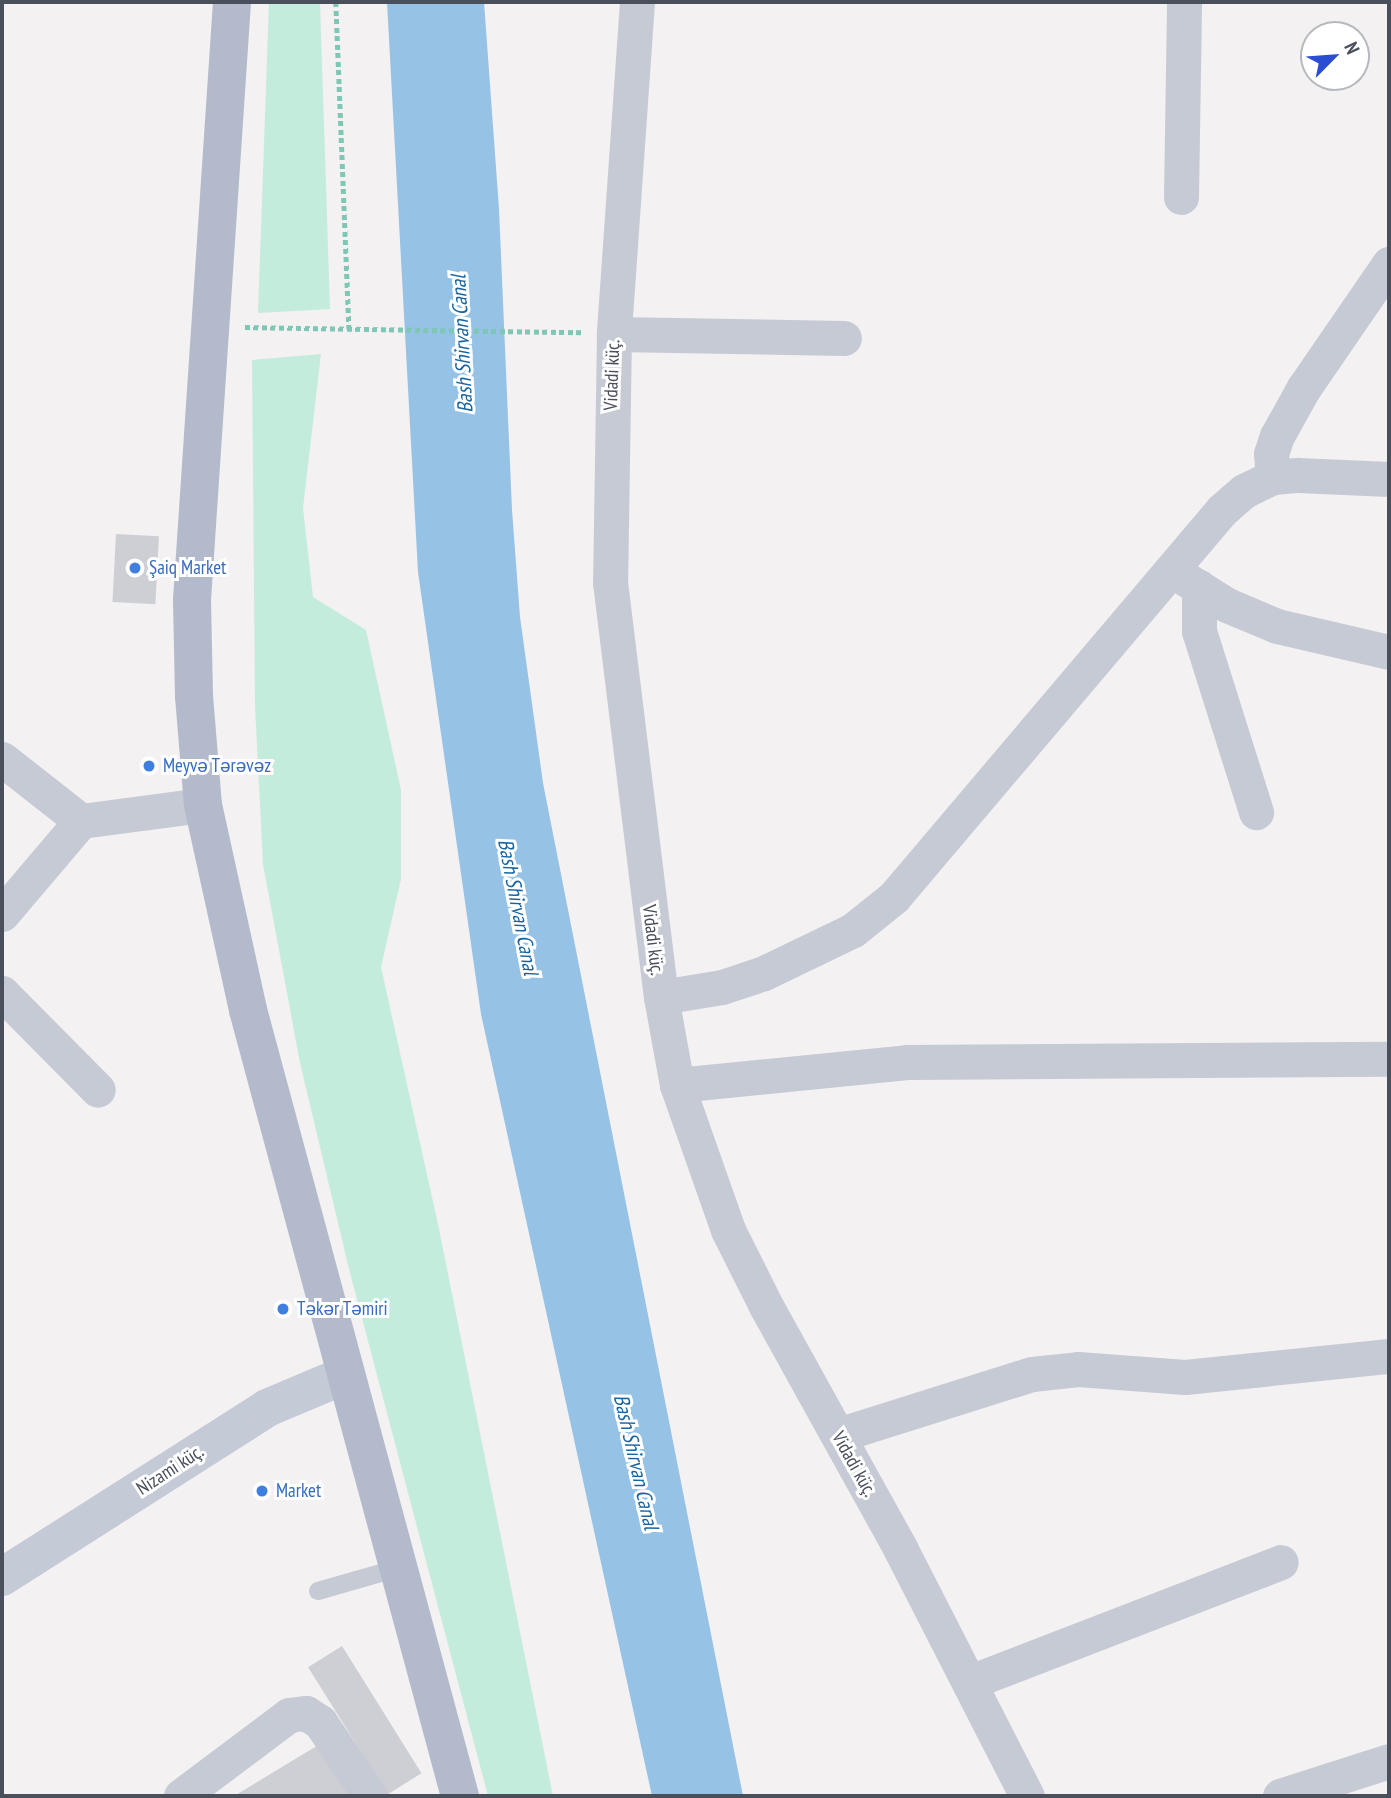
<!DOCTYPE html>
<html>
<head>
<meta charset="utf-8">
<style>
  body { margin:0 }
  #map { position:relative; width:1391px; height:1798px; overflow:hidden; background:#f3f1f1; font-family:"PT Sans Narrow",sans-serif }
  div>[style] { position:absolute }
  .green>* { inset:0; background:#c4ecdc }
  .water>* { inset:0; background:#95c2e5 }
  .building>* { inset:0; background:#cecfd4; transform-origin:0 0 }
  .path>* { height:4.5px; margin-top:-2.25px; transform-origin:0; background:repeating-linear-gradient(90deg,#7ec7b4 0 5px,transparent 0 8.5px) }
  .service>* { height:18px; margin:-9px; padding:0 9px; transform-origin:9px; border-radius:9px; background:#c6cad4 }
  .minor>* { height:35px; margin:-17.5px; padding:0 17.5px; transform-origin:17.5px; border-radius:17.5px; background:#c6cad4 }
  .secondary>* { height:38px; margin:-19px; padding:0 19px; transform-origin:19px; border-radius:19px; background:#c5cad7 }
  .primary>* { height:38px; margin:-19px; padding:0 19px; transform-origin:19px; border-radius:19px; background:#b3bacc }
  .dots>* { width:19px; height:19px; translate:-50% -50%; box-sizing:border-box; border:4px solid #fff; border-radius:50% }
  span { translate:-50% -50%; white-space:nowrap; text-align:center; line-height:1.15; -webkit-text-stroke:6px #fff; paint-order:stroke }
  .street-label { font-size:19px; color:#4a4f5c }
  .shop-label { font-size:19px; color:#366cbe }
  .left { translate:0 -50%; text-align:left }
  .water-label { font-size:21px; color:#1965a0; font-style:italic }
  .frame { position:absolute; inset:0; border:4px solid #4a4f5c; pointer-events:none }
  .north { position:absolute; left:1300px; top:21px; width:70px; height:70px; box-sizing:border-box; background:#fff; border:2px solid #b7b9be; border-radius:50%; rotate:65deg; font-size:19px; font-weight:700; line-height:28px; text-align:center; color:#4a4f5c }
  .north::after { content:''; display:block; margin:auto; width:24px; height:32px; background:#2a4dd4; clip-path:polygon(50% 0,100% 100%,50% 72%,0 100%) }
</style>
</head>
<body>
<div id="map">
  <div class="green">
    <div style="clip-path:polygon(269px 2px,320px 2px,330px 309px,258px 313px)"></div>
    <div style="clip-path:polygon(321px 354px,303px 508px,313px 597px,366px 630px,401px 790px,401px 879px,381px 967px,438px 1224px,553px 1796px,488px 1796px,349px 1269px,300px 1063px,263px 864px,255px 706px,252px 360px)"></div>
  </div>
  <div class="water">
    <div style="clip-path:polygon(387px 2px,484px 2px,499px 209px,512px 510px,520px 617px,543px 783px,743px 1796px,652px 1796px,481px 1014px,418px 572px)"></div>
  </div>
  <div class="building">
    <div style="left:116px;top:534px;width:43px;height:68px;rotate:3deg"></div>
    <div style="left:342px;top:1646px;width:150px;height:40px;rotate:58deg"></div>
    <div style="clip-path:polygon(320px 1744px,351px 1796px,234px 1796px)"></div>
  </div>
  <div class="path">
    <div style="left:336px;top:2px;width:327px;rotate:87.7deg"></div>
    <div style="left:245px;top:327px;width:337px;rotate:0.9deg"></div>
  </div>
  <div class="service">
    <div style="left:318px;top:1591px;width:83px;rotate:-16deg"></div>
  </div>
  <div class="minor">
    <div style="left:637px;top:2px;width:333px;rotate:94deg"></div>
    <div style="left:614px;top:334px;width:248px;rotate:90.9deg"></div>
    <div style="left:610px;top:582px;width:418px;rotate:83deg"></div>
    <div style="left:661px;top:997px;width:89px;rotate:79.7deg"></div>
    <div style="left:677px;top:1085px;width:154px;rotate:70.6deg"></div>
    <div style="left:728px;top:1230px;width:85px;rotate:63.4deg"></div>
    <div style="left:766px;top:1306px;width:277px;rotate:61deg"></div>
    <div style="left:900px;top:1548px;width:279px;rotate:62.9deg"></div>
    <div style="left:1181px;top:197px;width:195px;rotate:-89.1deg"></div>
    <div style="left:614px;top:334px;width:230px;rotate:1deg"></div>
    <div style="left:1273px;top:477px;width:23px;rotate:-95deg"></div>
    <div style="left:1271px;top:454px;width:19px;rotate:-72deg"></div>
    <div style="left:1277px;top:436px;width:54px;rotate:-61deg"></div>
    <div style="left:1303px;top:389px;width:152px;rotate:-55.5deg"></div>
    <div style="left:1184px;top:578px;width:51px;rotate:32.1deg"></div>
    <div style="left:1227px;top:605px;width:54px;rotate:22.8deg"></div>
    <div style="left:1277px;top:626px;width:115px;rotate:13.1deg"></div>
    <div style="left:1199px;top:587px;width:44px;rotate:90deg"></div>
    <div style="left:1199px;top:631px;width:190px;rotate:72.5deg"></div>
    <div style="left:2px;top:759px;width:100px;rotate:38.1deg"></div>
    <div style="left:81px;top:821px;width:123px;rotate:-7.5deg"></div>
    <div style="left:2px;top:914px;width:122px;rotate:-49.7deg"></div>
    <div style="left:2px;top:993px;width:136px;rotate:45.3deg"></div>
    <div style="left:661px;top:997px;width:62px;rotate:-9.3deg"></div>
    <div style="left:722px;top:987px;width:44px;rotate:-18.4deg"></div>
    <div style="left:764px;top:973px;width:99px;rotate:-25.8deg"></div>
    <div style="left:853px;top:930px;width:53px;rotate:-38.8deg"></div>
    <div style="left:894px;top:897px;width:507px;rotate:-49.72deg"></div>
    <div style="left:1222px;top:510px;width:29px;rotate:-41deg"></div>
    <div style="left:1244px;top:491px;width:32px;rotate:-26deg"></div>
    <div style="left:1273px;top:477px;width:25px;rotate:-5deg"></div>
    <div style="left:1298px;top:475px;width:91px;rotate:2.5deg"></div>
    <div style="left:677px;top:1085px;width:231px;rotate:-5.7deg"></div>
    <div style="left:907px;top:1062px;width:482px;rotate:-0.4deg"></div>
    <div style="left:838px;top:1435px;width:203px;rotate:-17.5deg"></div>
    <div style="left:1032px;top:1374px;width:46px;rotate:-6.2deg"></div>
    <div style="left:1078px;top:1369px;width:107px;rotate:4.3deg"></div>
    <div style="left:1185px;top:1377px;width:205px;rotate:-5.9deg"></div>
    <div style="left:970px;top:1682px;width:333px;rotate:-21.1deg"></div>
    <div style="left:181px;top:1796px;width:135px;rotate:-36.9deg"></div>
    <div style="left:289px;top:1715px;width:17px;rotate:-7deg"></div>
    <div style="left:306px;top:1713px;width:17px;rotate:33deg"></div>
    <div style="left:320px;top:1722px;width:89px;rotate:56deg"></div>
    <div style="left:1280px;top:1796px;width:114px;rotate:-17.8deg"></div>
  </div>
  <div class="secondary">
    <div style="left:2px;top:1577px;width:314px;rotate:-32.5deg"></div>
    <div style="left:267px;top:1408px;width:85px;rotate:-22.9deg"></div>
  </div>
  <div class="primary">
    <div style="left:232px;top:2px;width:599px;rotate:93.83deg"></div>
    <div style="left:192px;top:600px;width:96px;rotate:88.8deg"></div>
    <div style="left:194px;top:696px;width:109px;rotate:85.3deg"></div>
    <div style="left:203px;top:805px;width:210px;rotate:77.6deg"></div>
    <div style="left:248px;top:1010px;width:814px;rotate:74.91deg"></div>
  </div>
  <div class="dots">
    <div style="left:135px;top:568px;background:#3f7fe0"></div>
    <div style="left:149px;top:766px;background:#3f7fe0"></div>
    <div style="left:283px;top:1309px;background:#3f7fe0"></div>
    <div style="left:262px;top:1491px;background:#3f7fe0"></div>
  </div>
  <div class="street-label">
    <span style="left:612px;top:375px;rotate:-88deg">Vidadi küç.</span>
    <span style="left:653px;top:940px;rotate:83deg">Vidadi küç.</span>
    <span style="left:854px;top:1464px;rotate:61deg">Vidadi küç.</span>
    <span style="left:170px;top:1470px;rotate:-33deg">Nizami küç.</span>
  </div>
  <div class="shop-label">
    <span class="left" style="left:149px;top:568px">Şaiq Market</span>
    <span class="left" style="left:163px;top:766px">Meyvə Tərəvəz</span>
    <span class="left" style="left:297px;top:1309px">Təkər Təmiri</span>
    <span class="left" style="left:276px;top:1491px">Market</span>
  </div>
  <div class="water-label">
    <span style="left:462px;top:344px;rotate:-93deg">Bash Shirvan Canal</span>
    <span style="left:518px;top:907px;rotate:79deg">Bash Shirvan Canal</span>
    <span style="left:636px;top:1462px;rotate:77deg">Bash Shirvan Canal</span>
  </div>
  <div class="frame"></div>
  <div class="north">N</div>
</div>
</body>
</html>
